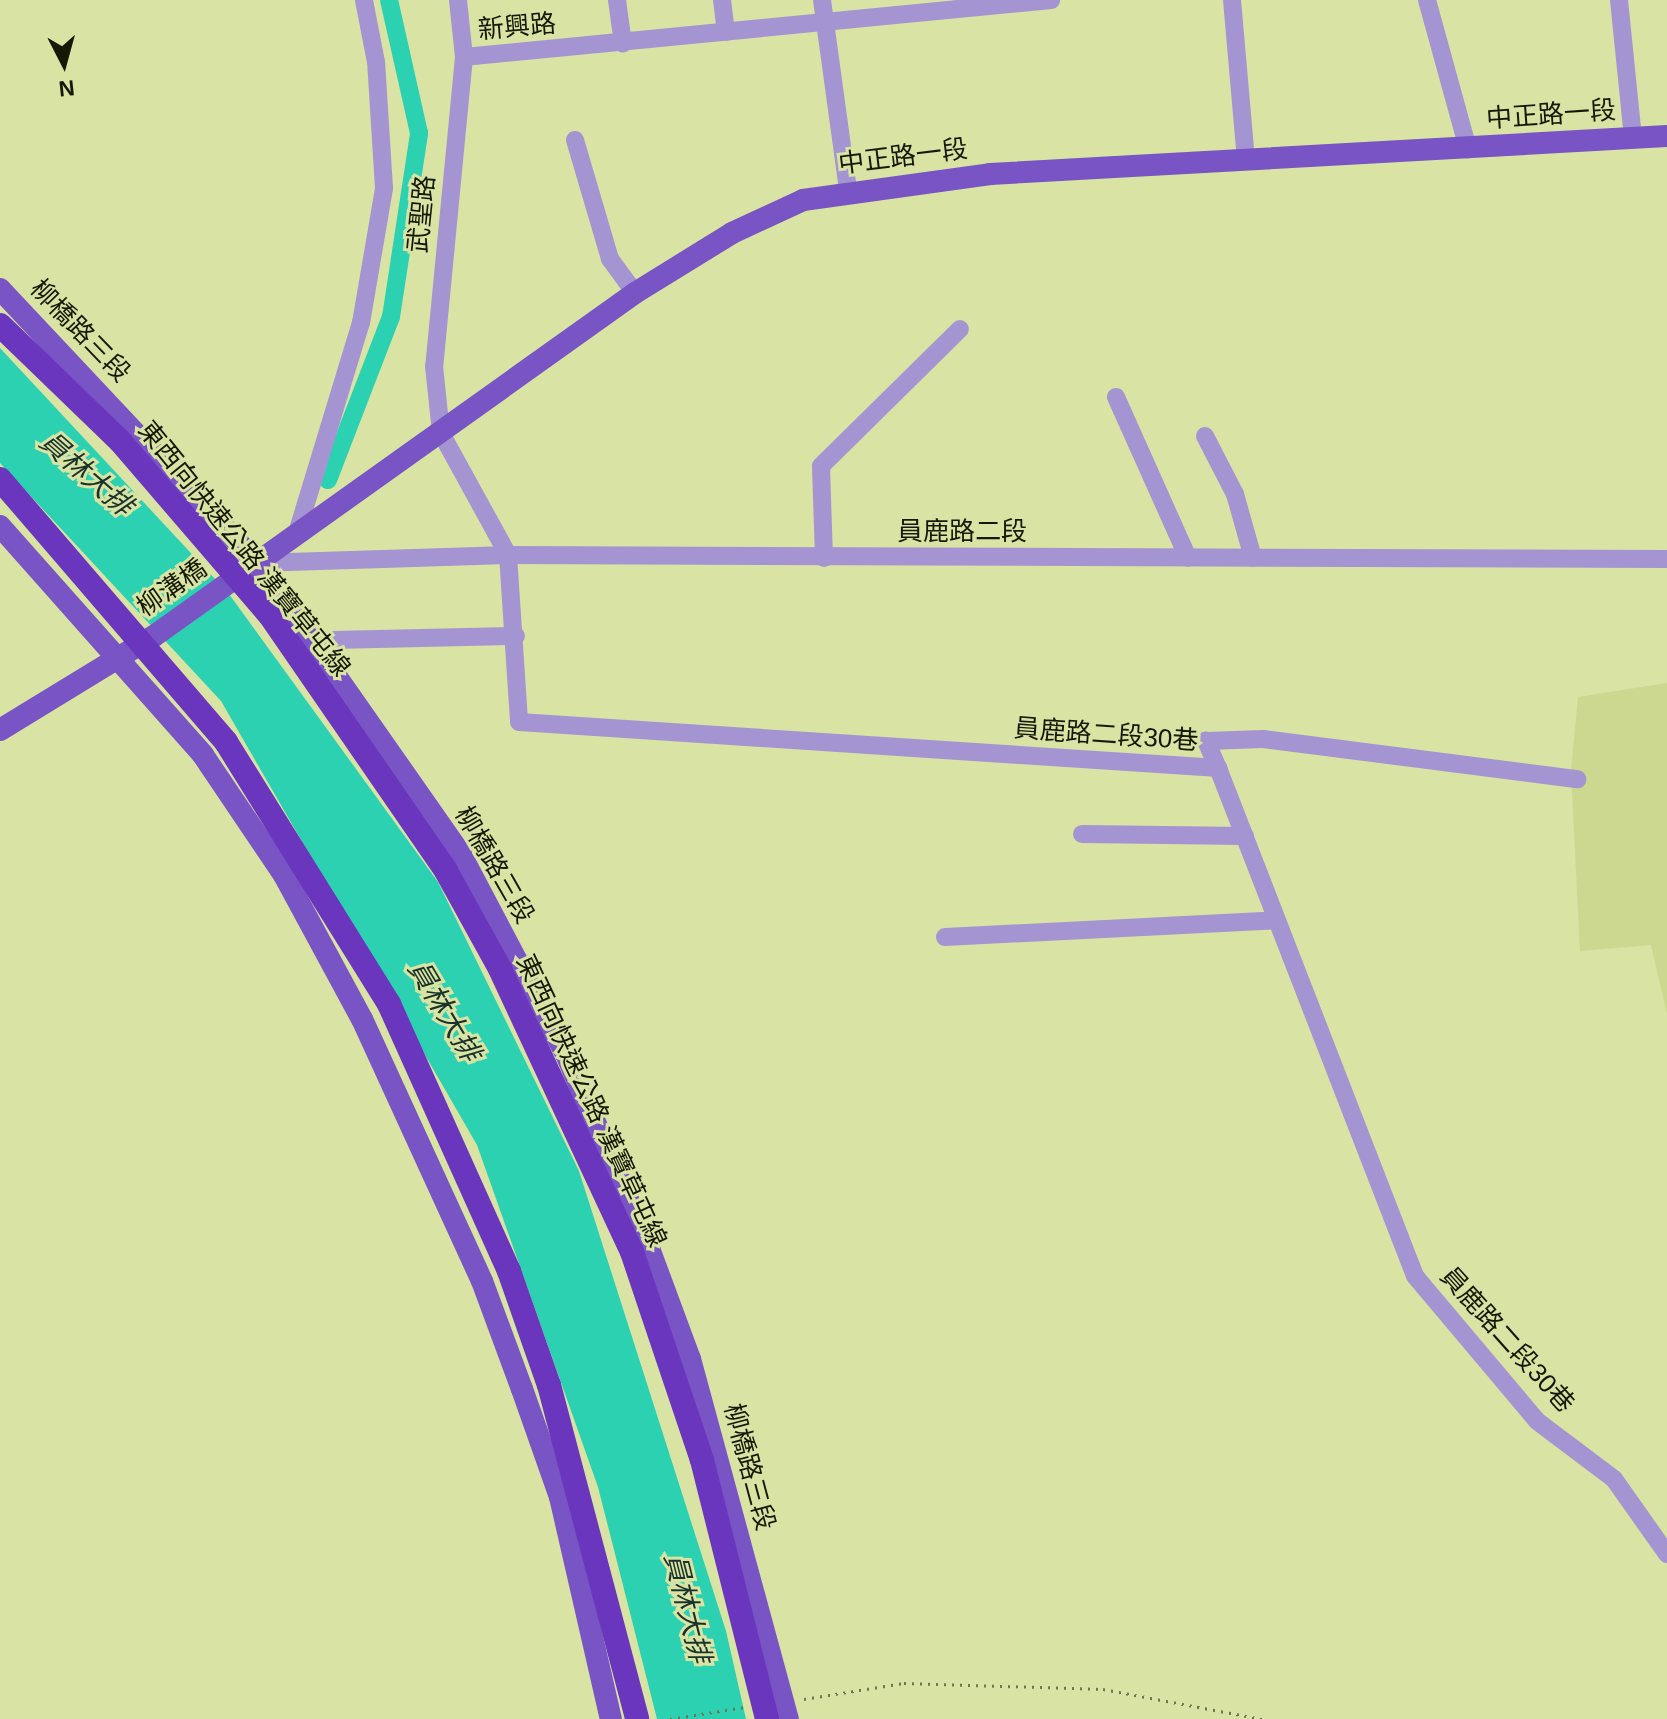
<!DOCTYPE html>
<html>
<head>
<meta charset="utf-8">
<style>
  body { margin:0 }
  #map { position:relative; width:1667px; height:1719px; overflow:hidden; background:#d9e3a4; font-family:Arial,"Noto Sans TC",sans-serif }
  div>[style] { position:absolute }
  .built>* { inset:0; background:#ccd790 }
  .water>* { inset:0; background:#2bd1b1 }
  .canal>* { height:18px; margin:-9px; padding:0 9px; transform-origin:9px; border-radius:9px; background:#2bd1b1 }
  .path>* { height:3px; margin-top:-1.5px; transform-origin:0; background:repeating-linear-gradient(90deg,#70764d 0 2px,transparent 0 8px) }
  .minor>* { height:18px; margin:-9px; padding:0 9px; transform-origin:9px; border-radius:9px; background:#a495d2 }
  .major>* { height:22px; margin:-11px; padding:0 11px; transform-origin:11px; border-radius:11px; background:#7854c4 }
  .highway-bridge>* { height:24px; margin:-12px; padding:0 12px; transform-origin:12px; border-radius:12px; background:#6a36bd }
  span { translate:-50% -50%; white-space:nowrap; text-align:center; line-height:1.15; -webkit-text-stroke:6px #d9e3a4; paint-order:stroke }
  .street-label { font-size:26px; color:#151802 }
  .water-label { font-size:28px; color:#19322c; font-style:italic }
  .north { position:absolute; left:24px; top:24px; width:80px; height:80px; -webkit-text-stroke:6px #d9e3a4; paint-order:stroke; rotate:174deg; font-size:22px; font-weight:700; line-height:32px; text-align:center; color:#151802 }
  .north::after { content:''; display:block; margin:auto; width:28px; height:36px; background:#151802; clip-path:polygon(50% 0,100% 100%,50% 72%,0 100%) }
</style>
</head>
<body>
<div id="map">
  <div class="built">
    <div style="clip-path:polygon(1667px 683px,1667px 1014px,1651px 945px,1580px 951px,1571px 771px,1578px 697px)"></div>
  </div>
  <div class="water">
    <div style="clip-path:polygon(0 348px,229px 594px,438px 882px,579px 1171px,726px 1631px,746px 1719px,657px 1719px,598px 1487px,477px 1145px,221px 701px,0 463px)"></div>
  </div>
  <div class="canal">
    <div style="left:328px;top:480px;width:175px;rotate:-68.9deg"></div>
    <div style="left:391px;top:317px;width:186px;rotate:-81.3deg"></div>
    <div style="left:419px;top:133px;width:136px;rotate:-102.7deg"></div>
  </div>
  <div class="path">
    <div style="left:804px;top:1699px;width:101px;rotate:-9.1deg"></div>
    <div style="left:904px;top:1683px;width:199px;rotate:1.7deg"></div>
    <div style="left:1103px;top:1689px;width:162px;rotate:10.7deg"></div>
    <div style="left:670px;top:1719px;width:76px;rotate:-9.1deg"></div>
  </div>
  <div class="minor">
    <div style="left:458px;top:0;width:57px;rotate:84deg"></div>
    <div style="left:464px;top:57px;width:310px;rotate:95.5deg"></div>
    <div style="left:434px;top:366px;width:67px;rotate:84deg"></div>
    <div style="left:441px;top:433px;width:139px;rotate:61.2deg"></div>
    <div style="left:508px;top:555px;width:167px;rotate:86.2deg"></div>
    <div style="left:519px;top:722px;width:701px;rotate:3.77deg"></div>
    <div style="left:1218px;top:768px;width:545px;rotate:68.8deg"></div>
    <div style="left:1415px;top:1276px;width:189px;rotate:49.9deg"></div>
    <div style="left:1537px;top:1421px;width:96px;rotate:37deg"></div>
    <div style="left:1614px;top:1479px;width:92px;rotate:54.8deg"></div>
    <div style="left:617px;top:0;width:44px;rotate:82.2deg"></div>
    <div style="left:722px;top:0;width:32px;rotate:83deg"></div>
    <div style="left:822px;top:0;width:191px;rotate:82.2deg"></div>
    <div style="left:1232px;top:0;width:161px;rotate:85deg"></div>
    <div style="left:1427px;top:0;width:155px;rotate:74.6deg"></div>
    <div style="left:1619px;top:0;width:139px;rotate:84.2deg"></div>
    <div style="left:464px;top:57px;width:590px;rotate:-5.55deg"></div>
    <div style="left:575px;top:140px;width:124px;rotate:73.6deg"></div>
    <div style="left:610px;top:259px;width:42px;rotate:53.7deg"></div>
    <div style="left:1116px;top:397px;width:176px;rotate:65.9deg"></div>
    <div style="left:1205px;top:436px;width:65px;rotate:62.7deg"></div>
    <div style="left:1235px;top:494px;width:66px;rotate:74.3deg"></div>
    <div style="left:297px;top:533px;width:220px;rotate:-73.1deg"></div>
    <div style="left:361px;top:323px;width:137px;rotate:-80.3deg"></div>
    <div style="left:384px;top:188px;width:126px;rotate:-93.6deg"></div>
    <div style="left:376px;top:62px;width:63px;rotate:-101deg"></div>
    <div style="left:824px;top:558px;width:92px;rotate:-91.9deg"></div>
    <div style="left:821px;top:466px;width:195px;rotate:-44.6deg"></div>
    <div style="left:257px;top:563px;width:251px;rotate:-1.8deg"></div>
    <div style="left:508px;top:555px;width:1159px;rotate:0.2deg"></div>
    <div style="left:333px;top:640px;width:183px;rotate:-1.3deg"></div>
    <div style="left:1218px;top:768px;width:30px;rotate:-114deg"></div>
    <div style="left:1206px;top:741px;width:57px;rotate:-2deg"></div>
    <div style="left:1263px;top:739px;width:317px;rotate:7.3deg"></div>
    <div style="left:1082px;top:834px;width:163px;rotate:0.7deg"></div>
    <div style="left:945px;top:937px;width:331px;rotate:-2.9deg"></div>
  </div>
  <div class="major">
    <div style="left:0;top:289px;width:376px;rotate:46.8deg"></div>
    <div style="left:257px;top:563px;width:354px;rotate:55deg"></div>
    <div style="left:460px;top:853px;width:227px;rotate:62.2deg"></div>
    <div style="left:566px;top:1054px;width:214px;rotate:66.9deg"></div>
    <div style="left:650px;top:1251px;width:115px;rotate:69.7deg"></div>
    <div style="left:690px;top:1359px;width:373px;rotate:74.8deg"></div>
    <div style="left:0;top:526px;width:306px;rotate:48.4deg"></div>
    <div style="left:203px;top:755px;width:145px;rotate:56deg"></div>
    <div style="left:284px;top:875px;width:164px;rotate:61.6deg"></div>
    <div style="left:362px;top:1019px;width:288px;rotate:65.4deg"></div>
    <div style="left:482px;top:1281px;width:115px;rotate:69.7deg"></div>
    <div style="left:522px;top:1389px;width:114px;rotate:70.6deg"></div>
    <div style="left:560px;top:1497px;width:228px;rotate:77.1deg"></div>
    <div style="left:0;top:730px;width:180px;rotate:-31.4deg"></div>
    <div style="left:154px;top:636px;width:591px;rotate:-35.49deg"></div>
    <div style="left:635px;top:293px;width:114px;rotate:-31.7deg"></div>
    <div style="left:732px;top:233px;width:78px;rotate:-24.9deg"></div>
    <div style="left:803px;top:200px;width:189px;rotate:-7.9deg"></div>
    <div style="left:990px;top:174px;width:678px;rotate:-3.21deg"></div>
  </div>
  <div class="highway-bridge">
    <div style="left:0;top:325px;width:167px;rotate:44deg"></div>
    <div style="left:120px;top:441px;width:228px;rotate:49.3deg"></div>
    <div style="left:269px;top:614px;width:312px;rotate:55.4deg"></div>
    <div style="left:446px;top:871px;width:112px;rotate:61.1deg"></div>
    <div style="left:500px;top:969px;width:312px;rotate:65deg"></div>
    <div style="left:632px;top:1252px;width:219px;rotate:71.4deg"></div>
    <div style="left:702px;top:1460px;width:267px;rotate:75.9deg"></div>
    <div style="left:0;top:479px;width:347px;rotate:49.3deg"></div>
    <div style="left:226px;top:742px;width:309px;rotate:58.1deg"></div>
    <div style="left:389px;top:1004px;width:293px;rotate:65.8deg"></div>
    <div style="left:509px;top:1271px;width:121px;rotate:70.7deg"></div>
    <div style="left:549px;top:1385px;width:345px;rotate:75.2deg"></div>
  </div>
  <div class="street-label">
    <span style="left:517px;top:27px;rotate:-5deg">新興路</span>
    <span style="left:1551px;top:115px;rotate:-4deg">中正路一段</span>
    <span style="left:903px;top:157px;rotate:-7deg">中正路一段</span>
    <span style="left:422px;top:214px;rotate:-84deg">武聖路</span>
    <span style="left:80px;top:331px;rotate:46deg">柳橋路三段</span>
    <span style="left:962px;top:532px">員鹿路二段</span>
    <span style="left:244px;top:549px;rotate:51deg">東西向快速公路 漢寶草屯線</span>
    <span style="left:172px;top:588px;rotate:-35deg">柳溝橋</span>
    <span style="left:1106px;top:735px;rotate:4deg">員鹿路二段30巷</span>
    <span style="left:494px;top:865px;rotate:60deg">柳橋路三段</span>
    <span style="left:591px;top:1101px;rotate:65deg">東西向快速公路 漢寶草屯線</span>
    <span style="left:1507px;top:1340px;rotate:48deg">員鹿路二段30巷</span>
    <span style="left:749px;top:1467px;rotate:75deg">柳橋路三段</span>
  </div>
  <div class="water-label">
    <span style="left:86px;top:474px;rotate:41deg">員林大排</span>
    <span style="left:444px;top:1011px;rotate:59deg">員林大排</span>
    <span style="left:687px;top:1608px;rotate:76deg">員林大排</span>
  </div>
  <div class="north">N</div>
</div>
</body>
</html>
